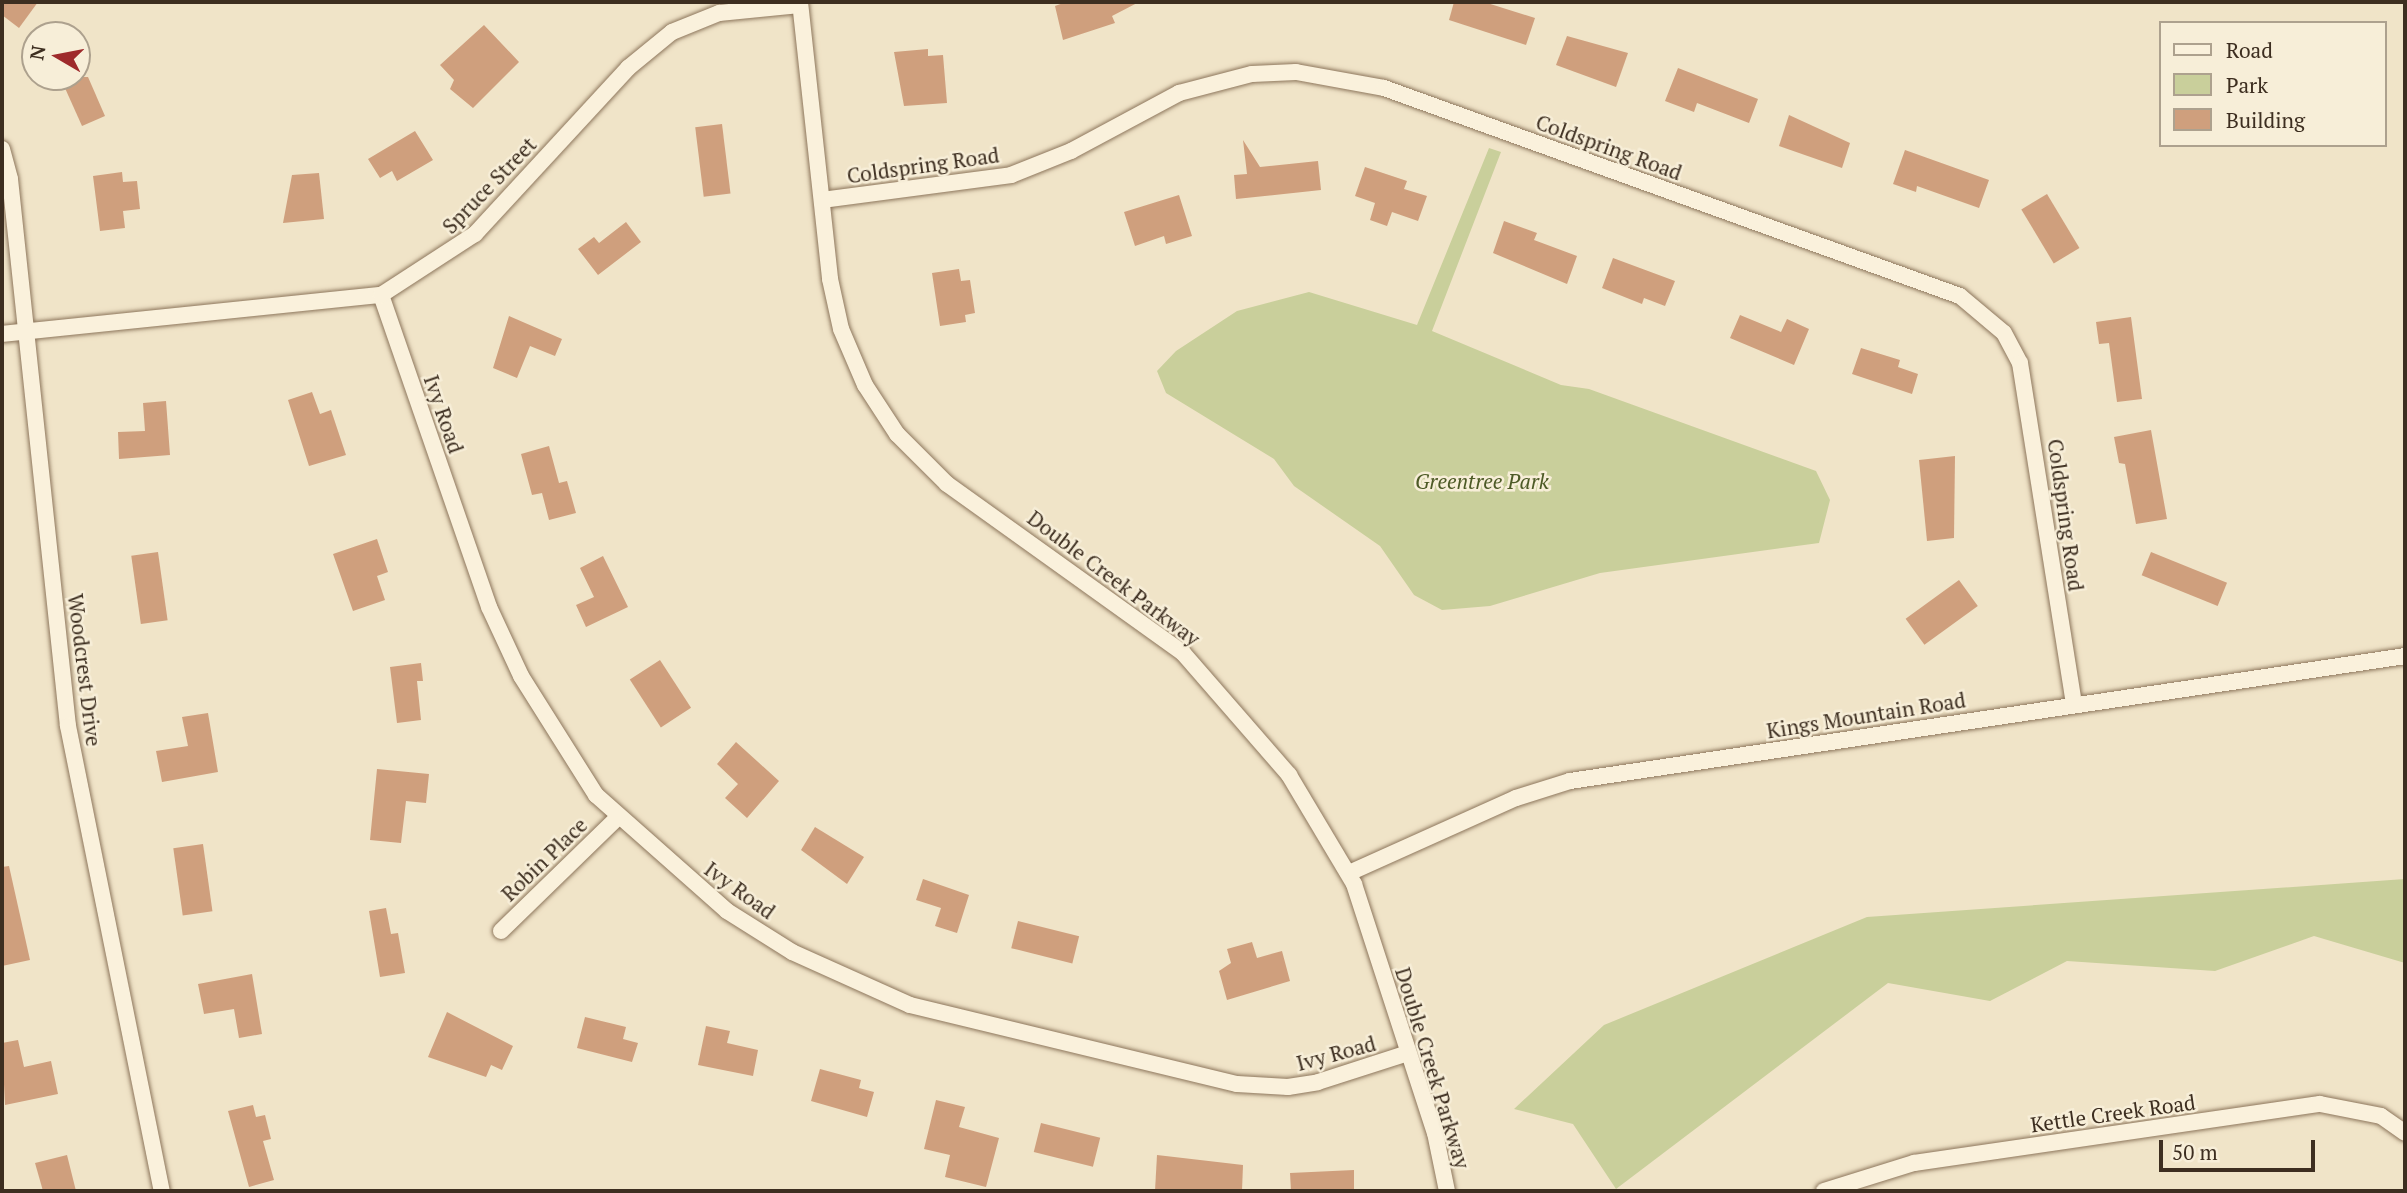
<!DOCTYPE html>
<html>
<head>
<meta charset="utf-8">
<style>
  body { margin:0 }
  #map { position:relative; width:2407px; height:1193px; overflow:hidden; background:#f0e4c8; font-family:"PT Serif",serif }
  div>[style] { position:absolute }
  .green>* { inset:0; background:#c9cf9b }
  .building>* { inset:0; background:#cf9f7d; transform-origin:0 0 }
  .roads { filter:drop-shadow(0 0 2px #8d765c) drop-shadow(0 0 2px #8d765c) }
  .minor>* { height:16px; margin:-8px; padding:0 8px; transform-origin:8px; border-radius:8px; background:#faf1dc }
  span { translate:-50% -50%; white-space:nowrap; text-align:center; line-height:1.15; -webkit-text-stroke:5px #f7eed8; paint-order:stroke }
  .street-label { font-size:21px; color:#3d2e20 }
  .park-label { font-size:21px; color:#4d5a26; font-style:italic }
  .frame { position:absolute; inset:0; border:4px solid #3d2e20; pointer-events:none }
  .legend { position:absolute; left:2159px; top:21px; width:228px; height:126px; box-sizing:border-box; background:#f7eed8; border:2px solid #ada18e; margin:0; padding:9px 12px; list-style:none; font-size:21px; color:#3d2e20 }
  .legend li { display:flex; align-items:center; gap:14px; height:35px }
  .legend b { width:35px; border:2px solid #ada18e }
  .north { position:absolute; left:21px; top:21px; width:70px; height:70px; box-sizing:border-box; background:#f7eed8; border:2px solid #ada18e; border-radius:50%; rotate:280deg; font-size:19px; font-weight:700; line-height:28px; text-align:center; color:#3d2e20 }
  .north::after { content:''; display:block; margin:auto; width:24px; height:32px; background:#9e2a2b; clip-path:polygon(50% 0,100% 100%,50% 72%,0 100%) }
  .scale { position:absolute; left:2159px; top:1140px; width:156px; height:32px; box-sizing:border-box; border:4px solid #3d2e20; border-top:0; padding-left:9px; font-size:21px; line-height:24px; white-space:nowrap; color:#3d2e20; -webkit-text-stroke:5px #f7eed8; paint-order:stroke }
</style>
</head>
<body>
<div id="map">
  <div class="green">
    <div style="clip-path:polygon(1489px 148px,1501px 152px,1432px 331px,1561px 385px,1589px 389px,1816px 471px,1830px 500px,1819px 543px,1600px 573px,1490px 606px,1442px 610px,1414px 595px,1380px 546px,1294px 486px,1274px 459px,1166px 393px,1157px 371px,1176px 351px,1237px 311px,1309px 292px,1417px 325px)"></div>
    <div style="clip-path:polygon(2405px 879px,2405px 963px,2314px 936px,2215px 971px,2067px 961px,1990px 1001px,1888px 983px,1616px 1189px,1573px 1124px,1514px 1109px,1604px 1025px,1867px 917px)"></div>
  </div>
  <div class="building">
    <div style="clip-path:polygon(2px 2px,38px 2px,19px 28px,2px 15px)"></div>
    <div style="clip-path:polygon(1066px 2px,1139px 2px,1112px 16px,1115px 23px,1063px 40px,1055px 6px)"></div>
    <div style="clip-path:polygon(1454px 2px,1484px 2px,1535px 18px,1526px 45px,1449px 20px)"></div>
    <div style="clip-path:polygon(484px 25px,519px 62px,473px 108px,450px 89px,454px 80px,440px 65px)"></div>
    <div style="clip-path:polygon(1567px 36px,1628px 53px,1616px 87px,1556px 65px)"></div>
    <div style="clip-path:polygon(928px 49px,928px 56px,943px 55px,947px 103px,904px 106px,894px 52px)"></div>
    <div style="clip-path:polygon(1678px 68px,1758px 99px,1749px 123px,1697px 103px,1694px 112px,1665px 101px)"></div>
    <div style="clip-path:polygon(60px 77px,88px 77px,105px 116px,82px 126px)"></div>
    <div style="clip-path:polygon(1789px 115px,1850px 143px,1842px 168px,1779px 146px)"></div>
    <div style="left:722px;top:124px;width:70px;height:27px;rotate:83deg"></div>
    <div style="clip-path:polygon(415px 131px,433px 160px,397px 181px,392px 171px,380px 178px,368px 159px)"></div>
    <div style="clip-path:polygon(1243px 140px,1260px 167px,1318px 161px,1321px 190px,1236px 199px,1234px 175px,1247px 174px)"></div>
    <div style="clip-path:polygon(1905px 150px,1989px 180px,1979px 208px,1917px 186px,1916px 192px,1893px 184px)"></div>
    <div style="clip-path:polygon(1365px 167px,1407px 181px,1404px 189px,1427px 196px,1418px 221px,1392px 212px,1387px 226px,1370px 220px,1375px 203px,1355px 196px)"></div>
    <div style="clip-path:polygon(122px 172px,123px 182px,137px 181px,140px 209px,123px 211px,125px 228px,100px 231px,93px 176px)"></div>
    <div style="clip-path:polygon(319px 173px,324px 219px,283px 223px,292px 175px)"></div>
    <div style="left:2047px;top:194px;width:63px;height:30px;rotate:59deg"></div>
    <div style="clip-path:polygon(1179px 195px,1192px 236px,1166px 244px,1164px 236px,1135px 246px,1124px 212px)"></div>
    <div style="clip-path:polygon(1504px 221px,1537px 233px,1534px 240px,1577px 256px,1567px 284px,1493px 253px)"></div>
    <div style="clip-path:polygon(626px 222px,641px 242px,598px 275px,578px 249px,594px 237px,599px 243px)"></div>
    <div style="clip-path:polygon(1613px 258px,1675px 281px,1665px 306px,1644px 298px,1642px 304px,1602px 288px)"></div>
    <div style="clip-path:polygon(959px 269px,961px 281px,970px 280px,975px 313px,965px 315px,966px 322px,940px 326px,932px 273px)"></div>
    <div style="clip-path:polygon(1740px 315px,1781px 332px,1787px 319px,1809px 329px,1794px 365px,1730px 338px)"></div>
    <div style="clip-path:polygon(509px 316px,562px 339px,555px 356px,530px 346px,517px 378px,493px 368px)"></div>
    <div style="clip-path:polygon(2131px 317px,2142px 399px,2117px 402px,2109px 343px,2099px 344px,2096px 322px)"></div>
    <div style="clip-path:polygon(1861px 348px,1900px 360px,1898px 367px,1918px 374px,1912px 394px,1852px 374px)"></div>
    <div style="clip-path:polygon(312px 392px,320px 414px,331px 410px,346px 455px,309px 466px,288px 400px)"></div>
    <div style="clip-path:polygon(166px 401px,170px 455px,119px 459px,118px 432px,145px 431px,143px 403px)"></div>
    <div style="clip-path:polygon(2151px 430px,2167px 519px,2136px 524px,2125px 464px,2119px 463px,2114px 437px)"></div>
    <div style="clip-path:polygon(549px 446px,559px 483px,567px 481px,576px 513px,549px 520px,542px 493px,532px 495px,521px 454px)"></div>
    <div style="clip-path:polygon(1955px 456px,1954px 538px,1927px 541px,1919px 460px)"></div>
    <div style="clip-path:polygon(377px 539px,388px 572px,377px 576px,385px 600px,353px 611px,333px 554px)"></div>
    <div style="left:158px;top:552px;width:69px;height:27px;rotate:82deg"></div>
    <div style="left:2151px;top:552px;width:82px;height:25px;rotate:22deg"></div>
    <div style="clip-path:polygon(603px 556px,628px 607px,586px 627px,576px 605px,594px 597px,580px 568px)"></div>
    <div style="left:1959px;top:580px;width:32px;height:66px;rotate:54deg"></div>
    <div style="left:660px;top:660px;width:57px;height:36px;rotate:57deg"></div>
    <div style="clip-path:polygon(421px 663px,423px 681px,417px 681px,421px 720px,397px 723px,390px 667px)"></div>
    <div style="clip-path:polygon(208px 713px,218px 772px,162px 782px,156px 751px,188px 746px,182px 717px)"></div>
    <div style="clip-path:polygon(736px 742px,779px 781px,747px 818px,725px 798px,738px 784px,717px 764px)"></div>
    <div style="clip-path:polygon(377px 769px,429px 774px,426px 803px,406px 801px,401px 843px,370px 840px)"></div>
    <div style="clip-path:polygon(815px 827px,864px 857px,847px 884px,801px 850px)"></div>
    <div style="left:203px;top:844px;width:68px;height:30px;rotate:82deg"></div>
    <div style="clip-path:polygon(9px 866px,30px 960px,2px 966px,2px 867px)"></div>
    <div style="clip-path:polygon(923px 879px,969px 895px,957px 933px,935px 926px,941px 908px,916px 900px)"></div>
    <div style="clip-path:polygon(386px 908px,391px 934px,398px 933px,405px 973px,380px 977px,369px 911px)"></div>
    <div style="left:1018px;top:921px;width:63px;height:28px;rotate:14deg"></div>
    <div style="clip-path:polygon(1252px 942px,1257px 958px,1282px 951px,1290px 981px,1227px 1000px,1219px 971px,1231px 963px,1227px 949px)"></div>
    <div style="clip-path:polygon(252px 974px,262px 1034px,239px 1038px,234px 1009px,204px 1014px,198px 984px)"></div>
    <div style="clip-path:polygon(447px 1012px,513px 1046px,502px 1070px,491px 1065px,486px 1077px,428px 1057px)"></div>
    <div style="clip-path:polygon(585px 1017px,626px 1027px,623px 1039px,638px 1043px,632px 1062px,577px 1048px)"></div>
    <div style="clip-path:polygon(706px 1026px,730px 1031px,727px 1043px,758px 1050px,753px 1076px,698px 1065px)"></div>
    <div style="clip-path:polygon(18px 1040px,24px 1067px,51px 1061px,58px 1094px,5px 1105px,2px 1043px)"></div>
    <div style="clip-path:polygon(820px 1069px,861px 1080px,859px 1088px,874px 1092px,867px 1117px,811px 1101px)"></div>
    <div style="clip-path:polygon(936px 1100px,965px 1107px,959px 1127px,999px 1138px,986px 1187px,945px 1177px,950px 1155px,924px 1149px)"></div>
    <div style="clip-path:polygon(253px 1105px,256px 1117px,265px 1115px,271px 1139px,263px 1141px,274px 1180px,249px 1187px,228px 1111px)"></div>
    <div style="left:1041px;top:1123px;width:61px;height:30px;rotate:14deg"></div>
    <div style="clip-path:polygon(67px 1155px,76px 1191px,43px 1191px,35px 1163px)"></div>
    <div style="clip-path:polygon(1157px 1155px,1243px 1165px,1242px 1191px,1155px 1191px)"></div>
    <div style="clip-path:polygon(1354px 1170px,1354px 1191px,1291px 1191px,1290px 1173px)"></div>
  </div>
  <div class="roads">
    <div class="minor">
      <div style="left:800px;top:2px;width:279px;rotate:83.8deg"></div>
      <div style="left:830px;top:279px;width:51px;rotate:77.6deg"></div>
      <div style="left:841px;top:329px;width:61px;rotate:66.8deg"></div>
      <div style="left:865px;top:385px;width:59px;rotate:56.9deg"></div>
      <div style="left:897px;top:434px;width:71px;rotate:45deg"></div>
      <div style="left:947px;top:484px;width:290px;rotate:35.6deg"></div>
      <div style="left:1183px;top:653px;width:162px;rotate:49deg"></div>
      <div style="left:1289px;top:775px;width:127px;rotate:59.2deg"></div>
      <div style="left:1354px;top:884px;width:262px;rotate:72deg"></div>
      <div style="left:1435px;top:1133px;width:59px;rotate:78.3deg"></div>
      <div style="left:2px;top:149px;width:31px;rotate:75deg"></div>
      <div style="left:10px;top:179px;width:550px;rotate:83.95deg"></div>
      <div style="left:68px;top:726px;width:474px;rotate:78.6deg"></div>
      <div style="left:822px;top:200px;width:191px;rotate:-7.5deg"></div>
      <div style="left:1011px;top:175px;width:65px;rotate:-21.8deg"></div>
      <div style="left:1071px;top:151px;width:123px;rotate:-28.2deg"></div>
      <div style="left:1179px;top:93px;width:75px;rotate:-14.6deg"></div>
      <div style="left:1252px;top:74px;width:44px;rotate:-2.6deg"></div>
      <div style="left:1296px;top:72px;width:89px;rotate:10.3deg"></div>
      <div style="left:1384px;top:88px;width:612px;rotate:19.86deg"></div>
      <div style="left:1960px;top:296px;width:57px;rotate:40.1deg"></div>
      <div style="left:2004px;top:333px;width:34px;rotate:62deg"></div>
      <div style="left:2020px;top:363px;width:346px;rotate:81deg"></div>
      <div style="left:381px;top:295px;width:330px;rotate:70.9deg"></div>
      <div style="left:489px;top:607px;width:76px;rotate:65.1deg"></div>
      <div style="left:521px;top:676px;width:141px;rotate:57.8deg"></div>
      <div style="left:596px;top:795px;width:175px;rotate:41.5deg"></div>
      <div style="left:727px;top:911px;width:77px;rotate:32.2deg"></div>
      <div style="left:792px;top:952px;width:129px;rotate:24.2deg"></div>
      <div style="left:910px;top:1005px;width:336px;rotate:13.6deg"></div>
      <div style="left:1237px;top:1084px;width:51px;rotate:3.4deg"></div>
      <div style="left:1288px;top:1087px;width:30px;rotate:-9deg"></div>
      <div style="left:1318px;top:1082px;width:95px;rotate:-17.9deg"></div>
      <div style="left:2px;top:334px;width:381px;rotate:-5.9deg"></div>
      <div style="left:381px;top:295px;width:112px;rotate:-33deg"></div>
      <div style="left:475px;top:234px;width:226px;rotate:-47.3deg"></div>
      <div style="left:628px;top:68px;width:57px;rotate:-39.3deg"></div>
      <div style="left:672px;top:32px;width:51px;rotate:-22deg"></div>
      <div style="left:719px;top:13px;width:81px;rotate:-5.6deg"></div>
      <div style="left:1349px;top:873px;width:183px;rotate:-24.2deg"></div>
      <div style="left:1516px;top:798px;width:57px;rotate:-17.5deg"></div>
      <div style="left:1570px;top:781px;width:844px;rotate:-8.51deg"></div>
      <div style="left:501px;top:931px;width:162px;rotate:-44.2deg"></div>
      <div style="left:1824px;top:1191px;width:94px;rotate:-17.3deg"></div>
      <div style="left:1914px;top:1163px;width:410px;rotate:-8.3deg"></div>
      <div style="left:2320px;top:1104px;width:62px;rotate:11.1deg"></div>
      <div style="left:2381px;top:1116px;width:29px;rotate:35deg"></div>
    </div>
  </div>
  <div class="street-label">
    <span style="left:1609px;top:147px;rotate:20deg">Coldspring Road</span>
    <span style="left:923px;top:165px;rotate:-8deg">Coldspring Road</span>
    <span style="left:489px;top:185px;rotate:-46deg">Spruce Street</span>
    <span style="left:444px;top:414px;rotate:71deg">Ivy Road</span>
    <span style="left:2066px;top:515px;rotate:82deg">Coldspring Road</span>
    <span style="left:1114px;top:578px;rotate:37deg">Double Creek Parkway</span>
    <span style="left:85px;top:670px;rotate:83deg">Woodcrest Drive</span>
    <span style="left:1866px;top:715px;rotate:-9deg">Kings Mountain Road</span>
    <span style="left:544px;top:859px;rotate:-44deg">Robin Place</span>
    <span style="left:740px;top:890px;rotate:36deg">Ivy Road</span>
    <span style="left:1336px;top:1053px;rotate:-15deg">Ivy Road</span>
    <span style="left:1433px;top:1068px;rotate:73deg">Double Creek Parkway</span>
    <span style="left:2113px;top:1113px;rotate:-8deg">Kettle Creek Road</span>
  </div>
  <div class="park-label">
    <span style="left:1482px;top:481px">Greentree Park</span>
  </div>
  <div class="frame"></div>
  <ul class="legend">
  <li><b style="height:9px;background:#faf1dc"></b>Road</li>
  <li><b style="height:19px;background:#c9cf9b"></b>Park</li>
  <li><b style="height:19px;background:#cf9f7d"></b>Building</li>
  </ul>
  <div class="north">N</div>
  <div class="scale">50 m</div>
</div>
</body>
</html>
